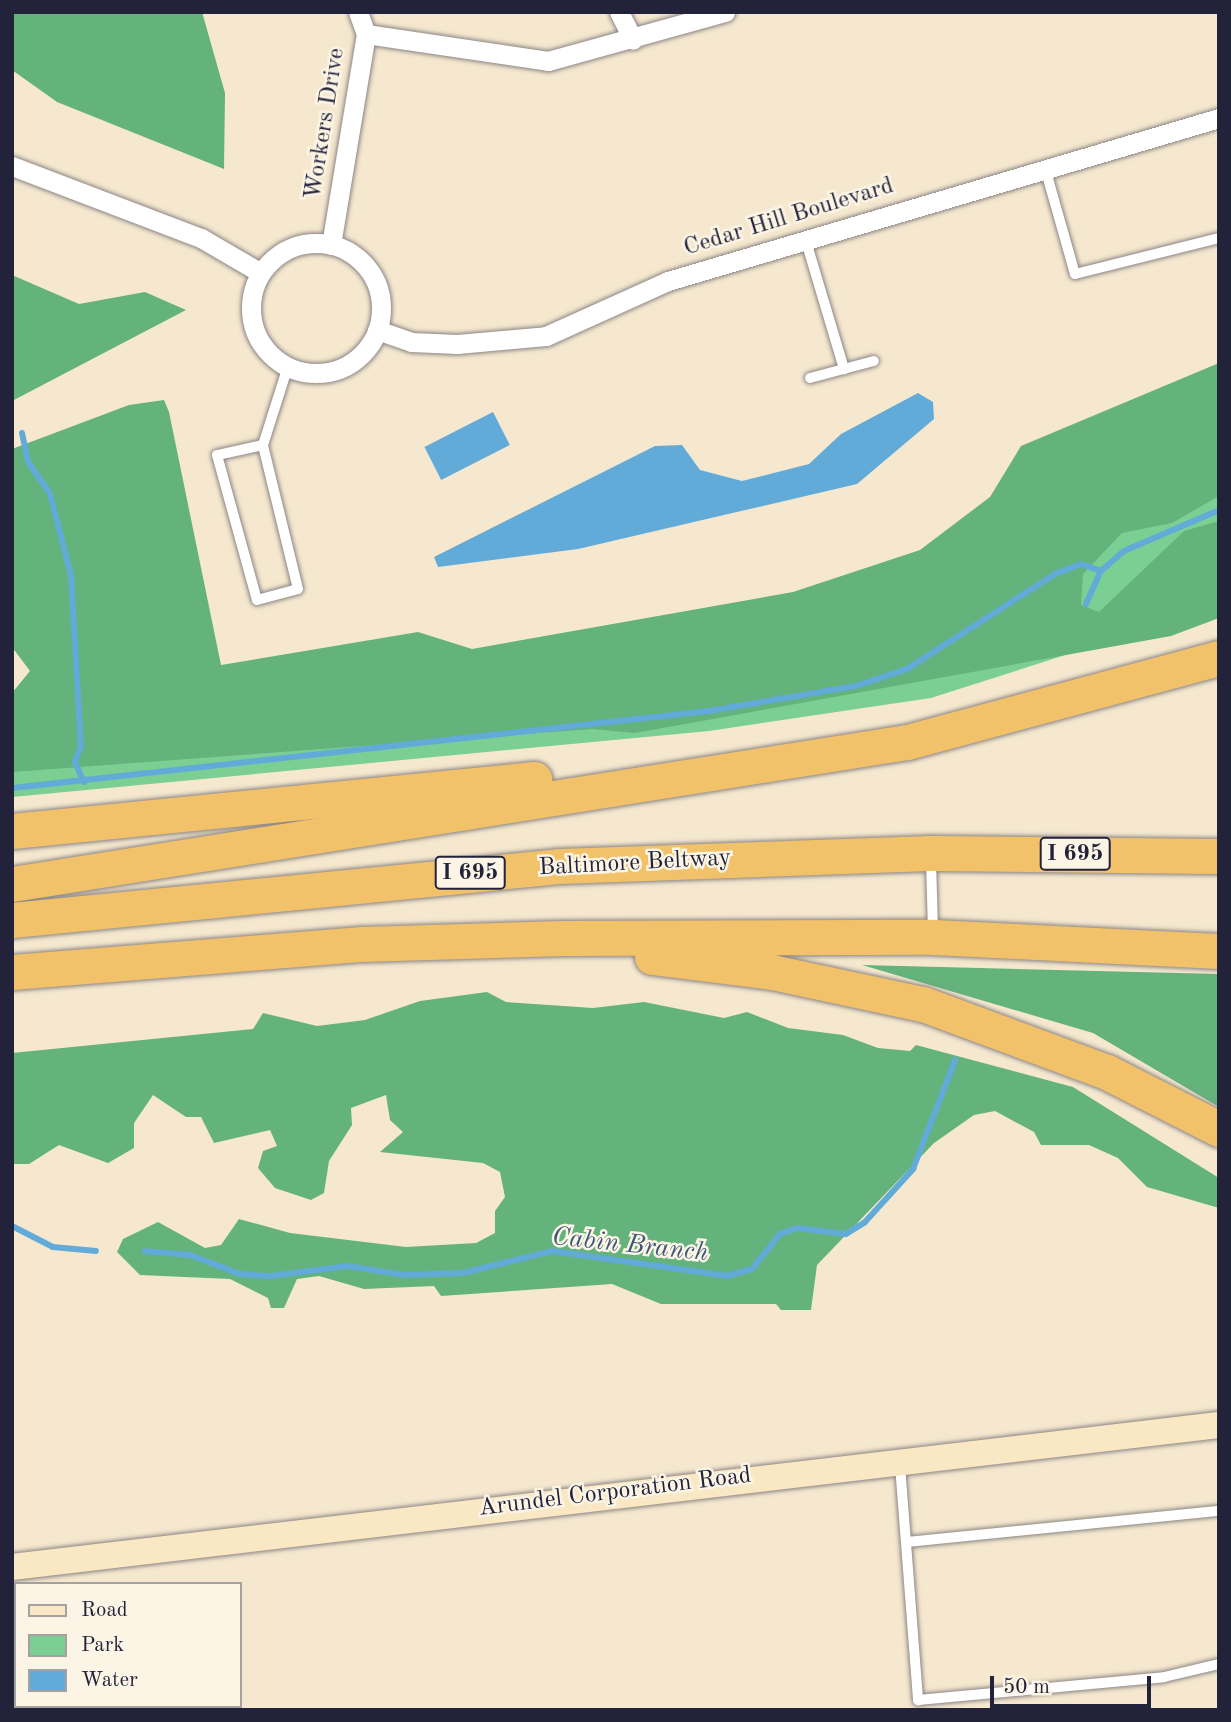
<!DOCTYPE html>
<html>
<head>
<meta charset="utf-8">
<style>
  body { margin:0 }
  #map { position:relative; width:1231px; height:1722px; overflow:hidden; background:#f5e8cf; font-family:"Old Standard TT",serif }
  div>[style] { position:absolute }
  .green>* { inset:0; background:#7bcf92 }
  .forest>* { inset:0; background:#64b27c }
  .water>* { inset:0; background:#62abd9; transform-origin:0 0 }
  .stream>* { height:6px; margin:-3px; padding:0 3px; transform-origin:3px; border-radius:3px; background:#62abd9 }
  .roads { filter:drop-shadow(0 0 2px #8c8585) drop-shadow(0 0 2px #8c8585) }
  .lane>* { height:10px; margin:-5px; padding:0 5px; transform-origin:5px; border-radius:5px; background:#fff }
  .street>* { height:19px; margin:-9.5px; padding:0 9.5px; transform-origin:9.5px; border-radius:9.5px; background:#fff }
  .street>.ring { margin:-9.5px; padding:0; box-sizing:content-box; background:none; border:19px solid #fff; border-radius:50% }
  .secondary>* { height:26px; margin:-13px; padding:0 13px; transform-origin:13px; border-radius:13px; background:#fae7c3 }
  .highway>* { height:35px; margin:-17.5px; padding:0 17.5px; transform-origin:17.5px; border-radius:17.5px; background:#f2c26a }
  span { translate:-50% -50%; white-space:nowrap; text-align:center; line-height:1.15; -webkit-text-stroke:5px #fcf5e5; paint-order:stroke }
  .shield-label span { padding:2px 5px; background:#fcf5e5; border:2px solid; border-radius:5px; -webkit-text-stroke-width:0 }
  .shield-label { font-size:23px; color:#22223b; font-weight:700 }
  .street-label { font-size:24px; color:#22223b }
  .water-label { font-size:26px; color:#3c597a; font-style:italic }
  .frame { position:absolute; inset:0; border:14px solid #22223b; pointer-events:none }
  .legend { position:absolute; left:14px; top:1582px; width:228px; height:126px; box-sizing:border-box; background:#fcf5e5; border:2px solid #a5a1a1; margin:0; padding:9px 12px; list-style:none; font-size:21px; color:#22223b }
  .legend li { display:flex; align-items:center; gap:14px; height:35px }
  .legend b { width:35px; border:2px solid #a5a1a1 }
  .scale { position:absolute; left:990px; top:1676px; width:161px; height:32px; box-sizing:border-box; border:4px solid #22223b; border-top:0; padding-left:9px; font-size:21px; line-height:24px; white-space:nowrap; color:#22223b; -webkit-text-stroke:5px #fcf5e5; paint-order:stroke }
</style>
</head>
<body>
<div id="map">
  <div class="green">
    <div style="clip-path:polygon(1219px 469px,1219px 606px,931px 698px,709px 731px,12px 797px,12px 754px,536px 704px)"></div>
  </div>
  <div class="forest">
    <div style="clip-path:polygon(12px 12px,202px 12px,225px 93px,224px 169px,57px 102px,12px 70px)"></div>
    <div style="clip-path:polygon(12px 275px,79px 304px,145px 292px,186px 310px,12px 401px)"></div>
    <div style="clip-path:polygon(1219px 363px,1219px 496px,1172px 523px,1122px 533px,1083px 574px,1081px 605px,1099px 612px,1184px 531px,1219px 521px,1219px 618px,1171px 636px,635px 733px,592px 729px,12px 772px,12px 693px,30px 671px,12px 647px,12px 449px,129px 405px,164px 400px,169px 412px,221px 665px,418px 632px,472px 649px,793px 592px,920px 550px,990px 497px,1021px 446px)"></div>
    <div style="clip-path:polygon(862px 965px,1219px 974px,1219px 1107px,1093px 1033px)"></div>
    <div style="clip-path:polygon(487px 992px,506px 1002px,593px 1008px,644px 1002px,724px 1018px,747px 1012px,788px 1028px,843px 1035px,878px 1048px,910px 1051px,916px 1045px,1073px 1087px,1219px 1178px,1219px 1208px,1147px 1187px,1118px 1158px,1089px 1145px,1041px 1145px,1034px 1132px,995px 1111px,974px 1115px,934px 1143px,817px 1265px,811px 1310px,781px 1310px,776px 1304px,661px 1304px,612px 1284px,441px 1296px,434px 1286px,364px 1289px,319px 1276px,297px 1279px,284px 1308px,271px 1308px,268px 1298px,230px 1279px,140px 1275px,117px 1252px,123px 1239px,158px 1222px,205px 1248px,221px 1245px,239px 1219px,290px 1233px,406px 1247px,476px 1243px,495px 1233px,495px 1211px,505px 1197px,500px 1172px,483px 1163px,380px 1152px,403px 1132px,390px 1120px,386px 1095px,351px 1108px,352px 1125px,329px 1161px,324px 1193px,311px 1200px,275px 1188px,258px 1168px,263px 1151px,277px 1146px,270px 1130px,214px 1143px,201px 1117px,186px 1117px,153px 1095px,134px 1123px,134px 1148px,108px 1163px,59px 1145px,29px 1164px,12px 1164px,12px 1053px,253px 1029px,263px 1013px,317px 1026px,365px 1020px,420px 1001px)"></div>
  </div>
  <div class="water">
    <div style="clip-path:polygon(918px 393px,933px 402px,934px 419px,857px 484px,578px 549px,438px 567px,434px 557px,655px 446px,682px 445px,700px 470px,742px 481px,809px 464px,841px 434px)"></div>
    <div style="left:493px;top:412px;width:37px;height:77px;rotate:63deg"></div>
  </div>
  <div class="stream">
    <div style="left:22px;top:433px;width:30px;rotate:78deg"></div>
    <div style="left:28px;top:462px;width:39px;rotate:55deg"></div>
    <div style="left:50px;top:494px;width:84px;rotate:75.5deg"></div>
    <div style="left:71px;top:575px;width:171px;rotate:86.7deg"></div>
    <div style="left:81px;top:746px;width:17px;rotate:111deg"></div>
    <div style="left:75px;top:762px;width:22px;rotate:66deg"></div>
    <div style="left:1086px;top:604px;width:36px;rotate:-66deg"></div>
    <div style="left:1101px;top:571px;width:30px;rotate:-41deg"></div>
    <div style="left:1124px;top:551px;width:103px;rotate:-23.3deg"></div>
    <div style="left:12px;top:788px;width:701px;rotate:-6.3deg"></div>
    <div style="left:709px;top:711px;width:149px;rotate:-9.7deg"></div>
    <div style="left:856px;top:686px;width:54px;rotate:-18.4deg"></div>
    <div style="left:907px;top:669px;width:176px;rotate:-32.7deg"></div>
    <div style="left:1055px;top:574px;width:28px;rotate:-21deg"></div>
    <div style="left:1081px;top:564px;width:21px;rotate:19deg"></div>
    <div style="left:12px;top:1226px;width:46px;rotate:27.1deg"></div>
    <div style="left:53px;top:1247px;width:43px;rotate:5.3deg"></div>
    <div style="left:145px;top:1251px;width:45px;rotate:5.1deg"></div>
    <div style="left:190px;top:1255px;width:53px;rotate:20.8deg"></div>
    <div style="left:240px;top:1274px;width:31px;rotate:4deg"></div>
    <div style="left:271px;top:1276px;width:77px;rotate:-7.5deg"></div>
    <div style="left:347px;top:1266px;width:58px;rotate:9deg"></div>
    <div style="left:404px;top:1275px;width:59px;rotate:-1.9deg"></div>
    <div style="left:463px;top:1273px;width:92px;rotate:-13.9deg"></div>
    <div style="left:552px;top:1251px;width:177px;rotate:8.1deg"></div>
    <div style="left:727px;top:1276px;width:26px;rotate:-16deg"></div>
    <div style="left:752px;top:1269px;width:45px;rotate:-51.3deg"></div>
    <div style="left:780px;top:1234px;width:18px;rotate:-19deg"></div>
    <div style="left:797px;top:1228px;width:49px;rotate:7deg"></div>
    <div style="left:846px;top:1234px;width:22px;rotate:-32deg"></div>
    <div style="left:865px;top:1222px;width:72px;rotate:-47.8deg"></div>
    <div style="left:913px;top:1169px;width:117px;rotate:-68.9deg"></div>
  </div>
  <div class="roads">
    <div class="lane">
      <div style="left:1045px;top:168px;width:110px;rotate:74.2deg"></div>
      <div style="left:1075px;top:274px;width:148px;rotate:-14deg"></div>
      <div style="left:805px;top:238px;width:137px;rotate:73.4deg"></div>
      <div style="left:810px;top:378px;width:66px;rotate:-14.9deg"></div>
      <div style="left:263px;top:445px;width:47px;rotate:167.7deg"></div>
      <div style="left:217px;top:455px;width:150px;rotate:74.6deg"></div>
      <div style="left:257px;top:600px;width:42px;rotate:-15deg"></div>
      <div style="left:298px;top:589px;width:148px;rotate:-103.7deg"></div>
      <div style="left:263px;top:445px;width:83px;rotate:-72.4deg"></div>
      <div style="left:931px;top:860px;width:73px;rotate:88.4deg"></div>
      <div style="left:900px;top:1465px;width:236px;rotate:85.6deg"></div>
      <div style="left:918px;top:1700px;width:247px;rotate:-5.3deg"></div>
      <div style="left:1164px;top:1677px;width:57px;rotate:-13.3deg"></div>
      <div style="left:907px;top:1542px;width:314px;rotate:-5.7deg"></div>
    </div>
    <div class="street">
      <div style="left:619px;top:12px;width:31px;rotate:63deg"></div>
      <div style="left:366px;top:34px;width:184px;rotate:8.4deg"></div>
      <div style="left:548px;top:61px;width:184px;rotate:-15.5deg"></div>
      <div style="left:12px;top:166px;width:202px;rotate:20.9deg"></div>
      <div style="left:201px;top:238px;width:69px;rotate:30.3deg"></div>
      <div class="ring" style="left:251px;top:243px;width:111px;height:111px"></div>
      <div style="left:331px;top:245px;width:214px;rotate:-80.6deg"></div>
      <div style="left:366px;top:34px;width:23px;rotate:-110deg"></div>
      <div style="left:377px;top:330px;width:36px;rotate:19deg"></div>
      <div style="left:411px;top:342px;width:46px;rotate:2.5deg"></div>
      <div style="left:457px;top:344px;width:89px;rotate:-5.1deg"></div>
      <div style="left:546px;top:336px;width:134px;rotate:-24.3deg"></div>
      <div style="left:668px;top:281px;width:575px;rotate:-16.48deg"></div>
    </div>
    <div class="secondary">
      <div style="left:12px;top:1567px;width:1215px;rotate:-6.71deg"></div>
    </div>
    <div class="highway">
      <div style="left:12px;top:831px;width:525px;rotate:-5.69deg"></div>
      <div style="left:12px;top:884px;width:906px;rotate:-9.02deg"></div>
      <div style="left:907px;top:742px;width:323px;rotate:-15.1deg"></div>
      <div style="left:12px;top:920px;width:551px;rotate:-5.63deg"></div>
      <div style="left:560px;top:866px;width:370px;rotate:-2deg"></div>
      <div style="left:930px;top:853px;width:289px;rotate:0.6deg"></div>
      <div style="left:652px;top:957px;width:121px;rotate:7.1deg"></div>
      <div style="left:772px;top:972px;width:154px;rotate:12deg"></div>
      <div style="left:923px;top:1004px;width:196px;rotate:20.3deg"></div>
      <div style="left:1107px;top:1072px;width:126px;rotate:27deg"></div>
      <div style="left:12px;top:972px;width:351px;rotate:-4.6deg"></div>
      <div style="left:362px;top:944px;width:201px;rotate:-1.7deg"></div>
      <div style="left:563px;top:938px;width:370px;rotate:-0.2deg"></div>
      <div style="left:933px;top:937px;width:286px;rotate:2.8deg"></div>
    </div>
  </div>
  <div class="shield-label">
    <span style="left:1075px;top:854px">I 695</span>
    <span style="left:470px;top:873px">I 695</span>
  </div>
  <div class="street-label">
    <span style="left:326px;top:124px;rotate:-81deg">Workers Drive</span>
    <span style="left:789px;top:218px;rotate:-17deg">Cedar Hill Boulevard</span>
    <span style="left:635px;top:864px;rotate:-3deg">Baltimore Beltway</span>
    <span style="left:615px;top:1493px;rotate:-7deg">Arundel Corporation Road</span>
  </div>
  <div class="water-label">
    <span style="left:630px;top:1246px;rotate:6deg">Cabin Branch</span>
  </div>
  <div class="frame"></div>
  <ul class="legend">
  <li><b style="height:9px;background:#fae7c3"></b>Road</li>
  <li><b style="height:19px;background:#7bcf92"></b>Park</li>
  <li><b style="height:19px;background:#62abd9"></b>Water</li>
  </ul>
  <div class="scale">50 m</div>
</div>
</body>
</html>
